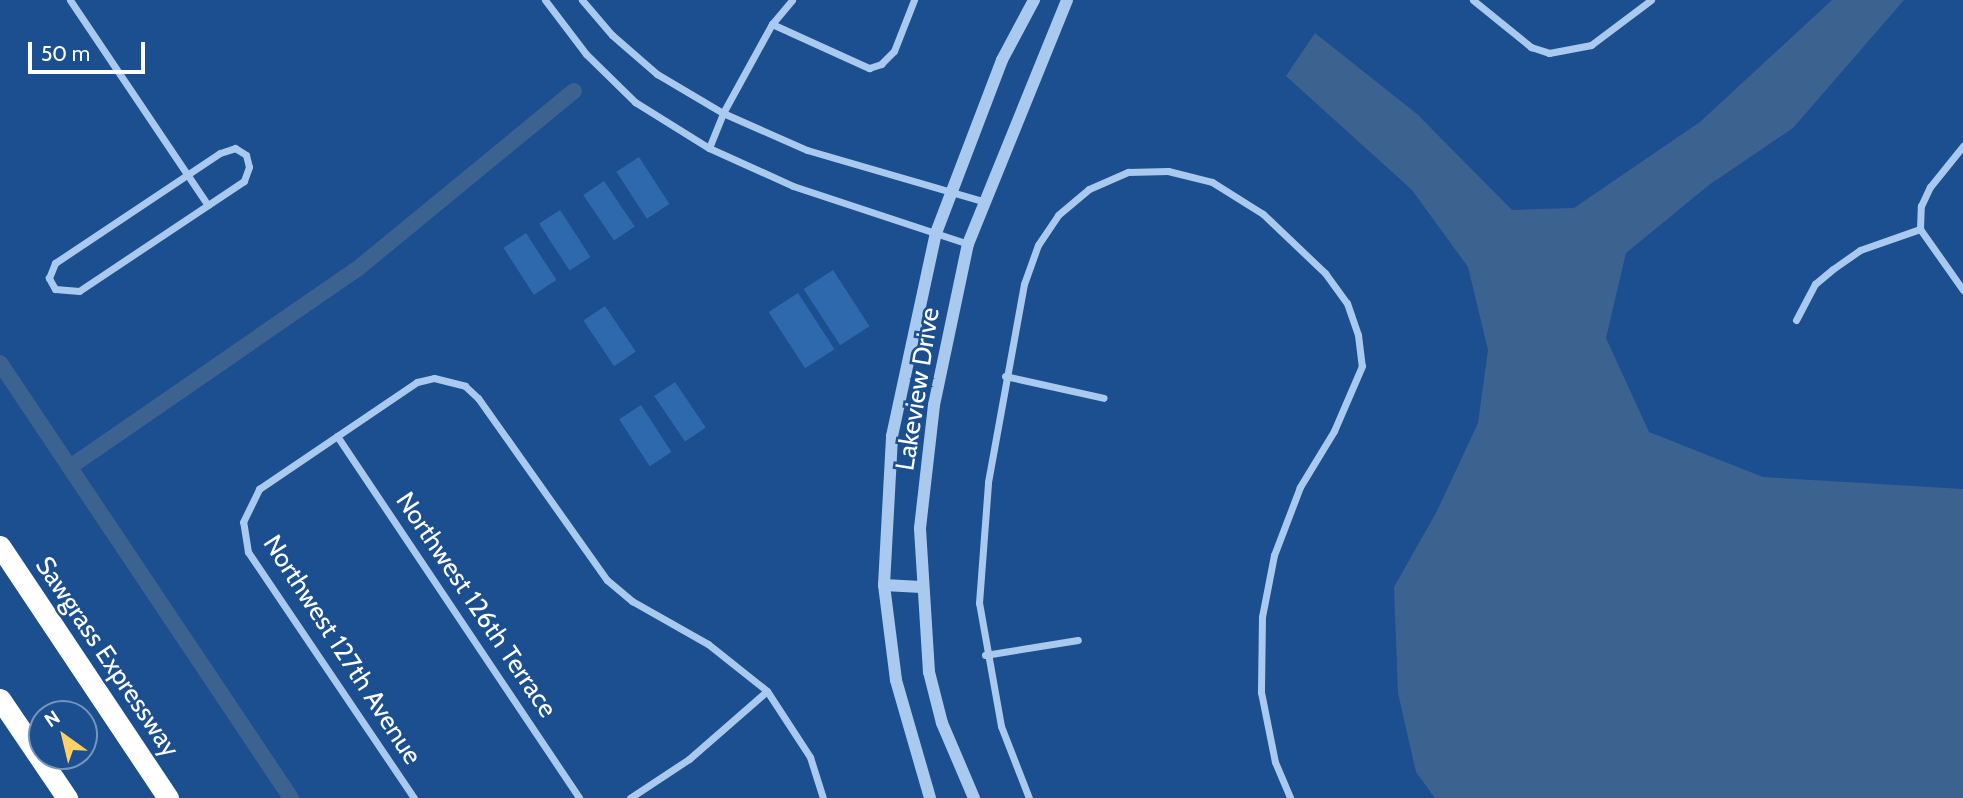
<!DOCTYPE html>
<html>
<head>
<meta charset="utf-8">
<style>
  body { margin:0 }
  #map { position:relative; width:1963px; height:798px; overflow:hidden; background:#1b4f8f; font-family:Cabin,sans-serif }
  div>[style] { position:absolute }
  .green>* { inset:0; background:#2e69ad; transform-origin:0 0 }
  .water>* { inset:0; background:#3c6290 }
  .canal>* { height:16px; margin:-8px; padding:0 8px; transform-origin:8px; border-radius:8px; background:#3c6290 }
  .minor>* { height:7px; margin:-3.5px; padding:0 3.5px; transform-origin:3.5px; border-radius:3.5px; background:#a9c9ee }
  .tertiary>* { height:12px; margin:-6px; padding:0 6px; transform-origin:6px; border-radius:6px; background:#a9c9ee }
  .motorway>* { height:21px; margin:-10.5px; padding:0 10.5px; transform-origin:10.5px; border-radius:10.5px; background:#fff }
  span { translate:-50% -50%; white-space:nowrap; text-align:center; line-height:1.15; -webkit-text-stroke:5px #1b4f8f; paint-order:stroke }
  .street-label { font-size:26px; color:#fff }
  .north { position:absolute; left:28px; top:700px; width:70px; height:70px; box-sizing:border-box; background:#1b4f8f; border:2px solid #7695bc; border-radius:50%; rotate:326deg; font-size:19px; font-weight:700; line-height:28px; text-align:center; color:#fff }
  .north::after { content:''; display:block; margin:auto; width:24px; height:32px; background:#ffd166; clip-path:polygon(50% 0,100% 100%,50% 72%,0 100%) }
  .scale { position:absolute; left:28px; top:42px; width:117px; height:32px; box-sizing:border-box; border:4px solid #fff; border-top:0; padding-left:9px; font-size:21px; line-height:24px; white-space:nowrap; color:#fff; -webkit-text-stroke:5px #1b4f8f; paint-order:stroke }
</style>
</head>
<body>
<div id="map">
  <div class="green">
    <div style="left:639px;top:157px;width:56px;height:27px;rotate:57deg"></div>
    <div style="left:604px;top:181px;width:55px;height:25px;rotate:56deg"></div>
    <div style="left:560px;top:210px;width:56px;height:25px;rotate:57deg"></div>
    <div style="left:526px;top:233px;width:56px;height:27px;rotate:57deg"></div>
    <div style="left:833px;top:270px;width:67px;height:35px;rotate:57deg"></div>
    <div style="left:798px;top:293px;width:67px;height:35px;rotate:57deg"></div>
    <div style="left:605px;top:306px;width:55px;height:26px;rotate:56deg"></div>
    <div style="left:675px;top:382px;width:55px;height:25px;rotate:56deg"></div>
    <div style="left:641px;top:405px;width:56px;height:26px;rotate:57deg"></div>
  </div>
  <div class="water">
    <div style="clip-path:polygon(1832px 0,1904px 0,1793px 128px,1709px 185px,1626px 253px,1606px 338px,1649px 432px,1763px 477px,1963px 489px,1963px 798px,1435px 798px,1416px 772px,1398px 693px,1394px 587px,1437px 511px,1478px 423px,1488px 350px,1468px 267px,1412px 190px,1286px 76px,1315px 33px,1417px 114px,1512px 210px,1574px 208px,1700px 122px)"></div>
  </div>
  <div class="canal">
    <div style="left:0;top:363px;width:523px;rotate:56.22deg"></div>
    <div style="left:70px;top:467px;width:347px;rotate:-34.6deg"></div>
    <div style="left:356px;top:270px;width:282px;rotate:-39.4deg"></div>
  </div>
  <div class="minor">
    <div style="left:70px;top:0;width:247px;rotate:56.1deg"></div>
    <div style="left:545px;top:0;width:68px;rotate:52.8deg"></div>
    <div style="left:586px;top:54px;width:69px;rotate:44.4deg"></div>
    <div style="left:635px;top:102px;width:87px;rotate:31.9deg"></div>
    <div style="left:709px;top:148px;width:92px;rotate:24.3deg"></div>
    <div style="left:793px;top:186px;width:184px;rotate:18.3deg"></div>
    <div style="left:582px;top:0;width:46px;rotate:49.4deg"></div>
    <div style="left:612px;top:35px;width:60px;rotate:40.9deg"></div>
    <div style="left:657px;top:74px;width:77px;rotate:30.6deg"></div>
    <div style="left:723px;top:113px;width:92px;rotate:23.8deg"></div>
    <div style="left:807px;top:150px;width:183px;rotate:16.2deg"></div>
    <div style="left:1473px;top:0;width:75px;rotate:39deg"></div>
    <div style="left:1531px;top:47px;width:19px;rotate:18deg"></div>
    <div style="left:1549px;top:53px;width:43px;rotate:-10.8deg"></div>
    <div style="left:1591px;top:45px;width:75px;rotate:-36.9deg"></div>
    <div style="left:772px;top:24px;width:107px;rotate:24.4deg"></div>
    <div style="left:869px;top:68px;width:13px;rotate:-18deg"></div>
    <div style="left:881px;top:64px;width:18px;rotate:-45deg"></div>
    <div style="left:894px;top:51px;width:55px;rotate:-68.6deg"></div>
    <div style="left:235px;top:148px;width:13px;rotate:32deg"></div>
    <div style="left:246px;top:155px;width:12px;rotate:76deg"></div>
    <div style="left:249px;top:167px;width:15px;rotate:110deg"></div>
    <div style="left:244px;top:181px;width:198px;rotate:146.3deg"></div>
    <div style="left:79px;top:291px;width:24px;rotate:-175deg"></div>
    <div style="left:55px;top:289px;width:13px;rotate:-119deg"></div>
    <div style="left:49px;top:278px;width:16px;rotate:-68deg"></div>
    <div style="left:55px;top:263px;width:198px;rotate:-33.7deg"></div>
    <div style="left:220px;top:153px;width:16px;rotate:-18deg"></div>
    <div style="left:709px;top:148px;width:38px;rotate:-68deg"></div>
    <div style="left:723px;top:113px;width:102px;rotate:-61.2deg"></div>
    <div style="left:772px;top:24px;width:31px;rotate:-50deg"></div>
    <div style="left:1920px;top:229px;width:75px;rotate:54.8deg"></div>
    <div style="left:1796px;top:320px;width:41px;rotate:-62.2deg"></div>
    <div style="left:1815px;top:284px;width:23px;rotate:-40deg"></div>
    <div style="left:1833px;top:269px;width:33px;rotate:-35deg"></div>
    <div style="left:1860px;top:250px;width:64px;rotate:-19.3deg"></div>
    <div style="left:1920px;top:229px;width:23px;rotate:-88deg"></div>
    <div style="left:1921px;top:206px;width:21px;rotate:-65deg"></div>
    <div style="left:1930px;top:187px;width:53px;rotate:-51.2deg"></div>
    <div style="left:1005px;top:376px;width:101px;rotate:12.5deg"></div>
    <div style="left:337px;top:436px;width:435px;rotate:56.2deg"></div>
    <div style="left:985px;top:655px;width:94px;rotate:-9.2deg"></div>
    <div style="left:414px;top:798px;width:297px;rotate:-124deg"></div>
    <div style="left:248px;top:552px;width:30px;rotate:-99deg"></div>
    <div style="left:243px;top:522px;width:37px;rotate:-64deg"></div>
    <div style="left:259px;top:489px;width:191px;rotate:-34.1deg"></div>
    <div style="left:417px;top:382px;width:17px;rotate:-13deg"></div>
    <div style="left:434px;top:378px;width:32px;rotate:14deg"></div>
    <div style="left:465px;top:386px;width:18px;rotate:43deg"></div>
    <div style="left:478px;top:398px;width:223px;rotate:54.7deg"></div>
    <div style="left:607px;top:580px;width:33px;rotate:40deg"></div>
    <div style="left:632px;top:601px;width:87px;rotate:29.5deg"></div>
    <div style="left:708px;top:644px;width:75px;rotate:38.5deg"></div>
    <div style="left:767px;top:691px;width:79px;rotate:56.9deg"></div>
    <div style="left:810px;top:757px;width:43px;rotate:72.4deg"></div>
    <div style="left:630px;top:798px;width:71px;rotate:-33.5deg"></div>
    <div style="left:689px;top:759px;width:103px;rotate:-41.1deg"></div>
    <div style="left:1029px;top:798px;width:77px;rotate:-111.3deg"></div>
    <div style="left:1001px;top:726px;width:125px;rotate:-100.1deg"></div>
    <div style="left:979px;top:603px;width:121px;rotate:-85.7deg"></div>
    <div style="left:988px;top:482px;width:201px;rotate:-79.7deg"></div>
    <div style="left:1024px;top:284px;width:41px;rotate:-70.3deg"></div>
    <div style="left:1038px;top:245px;width:36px;rotate:-56deg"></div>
    <div style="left:1058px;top:215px;width:40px;rotate:-40deg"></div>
    <div style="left:1089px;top:189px;width:43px;rotate:-23.6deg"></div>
    <div style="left:1128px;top:172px;width:40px;rotate:-1.4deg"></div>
    <div style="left:1168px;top:171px;width:45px;rotate:14deg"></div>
    <div style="left:1212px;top:182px;width:60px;rotate:32.1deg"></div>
    <div style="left:1263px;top:214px;width:86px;rotate:43.6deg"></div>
    <div style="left:1325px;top:273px;width:37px;rotate:54deg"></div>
    <div style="left:1347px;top:303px;width:34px;rotate:71deg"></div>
    <div style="left:1358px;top:335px;width:31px;rotate:83deg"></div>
    <div style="left:1362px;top:366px;width:71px;rotate:113.3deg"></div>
    <div style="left:1334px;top:431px;width:66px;rotate:121.3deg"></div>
    <div style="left:1300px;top:487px;width:73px;rotate:110.9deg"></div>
    <div style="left:1274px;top:555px;width:63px;rotate:101deg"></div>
    <div style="left:1262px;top:617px;width:75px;rotate:90.8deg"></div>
    <div style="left:1261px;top:692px;width:71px;rotate:78.7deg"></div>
    <div style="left:1275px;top:762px;width:39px;rotate:67deg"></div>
  </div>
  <div class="tertiary">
    <div style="left:884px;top:585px;width:37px;rotate:3deg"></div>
    <div style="left:930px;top:798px;width:123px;rotate:-106.1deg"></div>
    <div style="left:896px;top:680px;width:96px;rotate:-97.2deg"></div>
    <div style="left:884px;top:585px;width:149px;rotate:-86.9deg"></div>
    <div style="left:892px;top:436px;width:208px;rotate:-77.8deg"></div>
    <div style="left:936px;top:233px;width:185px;rotate:-69.1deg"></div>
    <div style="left:1002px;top:60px;width:68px;rotate:-61.9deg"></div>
    <div style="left:974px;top:798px;width:82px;rotate:-113.1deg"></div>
    <div style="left:942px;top:723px;width:53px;rotate:-104.3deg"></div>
    <div style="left:929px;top:672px;width:144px;rotate:-93.6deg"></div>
    <div style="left:920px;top:528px;width:124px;rotate:-83.5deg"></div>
    <div style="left:934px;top:405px;width:165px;rotate:-78.1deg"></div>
    <div style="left:968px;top:244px;width:263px;rotate:-67.9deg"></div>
  </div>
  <div class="motorway">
    <div style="left:0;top:546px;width:303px;rotate:56.3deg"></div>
    <div style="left:0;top:699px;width:120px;rotate:55.9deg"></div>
  </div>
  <div class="street-label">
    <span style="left:918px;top:389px;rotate:-81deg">Lakeview Drive</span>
    <span style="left:476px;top:605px;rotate:56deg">Northwest 126th Terrace</span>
    <span style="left:342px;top:650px;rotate:57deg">Northwest 127th Avenue</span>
    <span style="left:107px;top:657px;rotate:56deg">Sawgrass Expressway</span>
  </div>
  <div class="north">N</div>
  <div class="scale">50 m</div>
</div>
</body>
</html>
